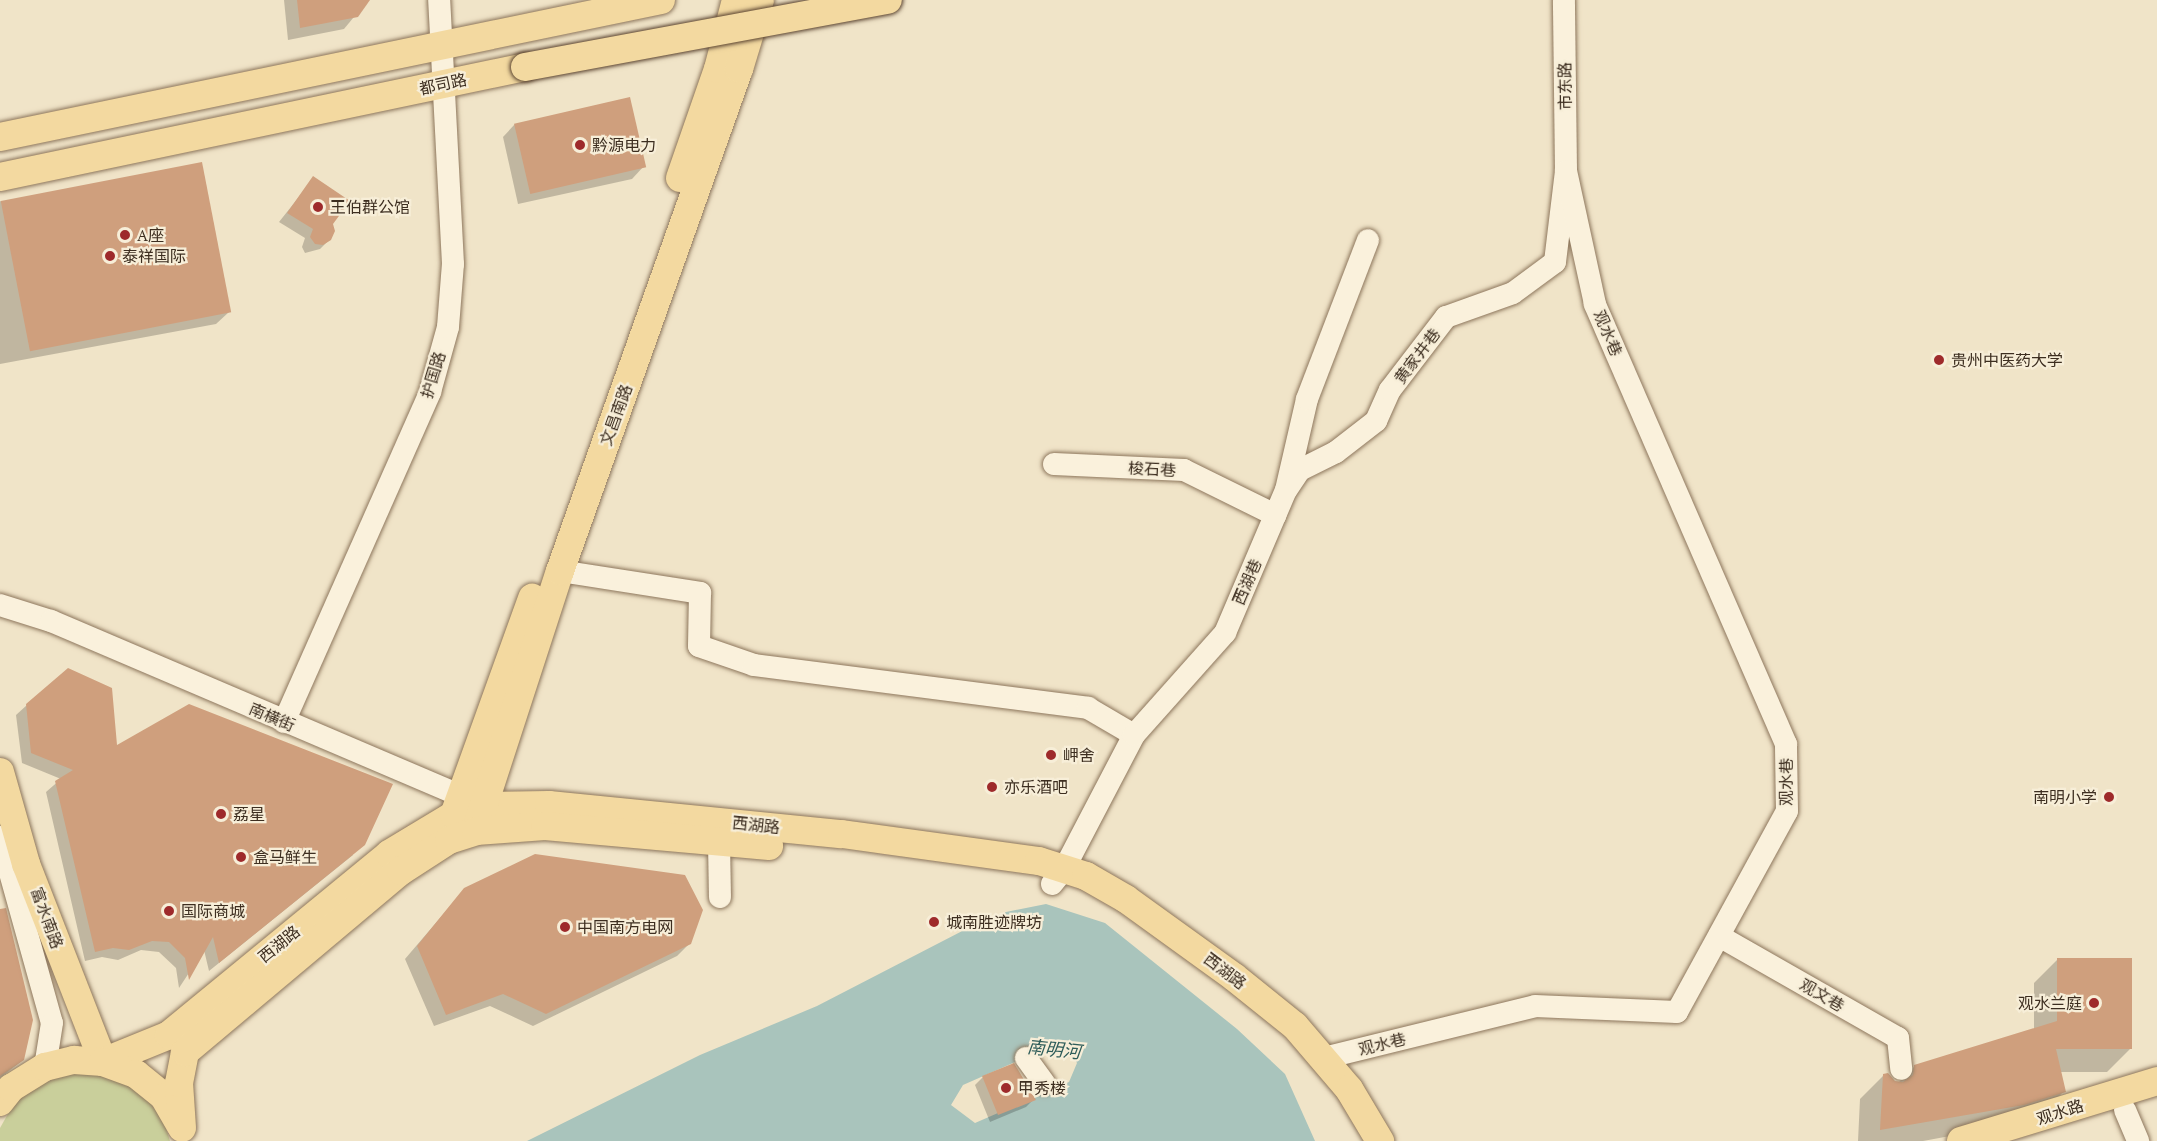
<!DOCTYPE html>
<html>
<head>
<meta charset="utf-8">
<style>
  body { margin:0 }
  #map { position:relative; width:2157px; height:1141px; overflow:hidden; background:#f0e4c8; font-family:"PT Serif","Noto Sans SC",serif }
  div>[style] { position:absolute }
  .green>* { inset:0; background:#c9cf9b }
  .water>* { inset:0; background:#a9c4bc }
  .shadow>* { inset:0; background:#0003 }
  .building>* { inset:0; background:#cf9f7d; transform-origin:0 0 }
  .roads { filter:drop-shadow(0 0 2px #8d765c) drop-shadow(0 0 2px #8d765c) }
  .minor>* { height:22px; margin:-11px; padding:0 11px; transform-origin:11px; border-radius:11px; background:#faf1dc }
  .major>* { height:28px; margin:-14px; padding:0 14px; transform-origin:14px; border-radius:14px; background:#f3d9a0 }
  .bridges { filter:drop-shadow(0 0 2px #5b4430) drop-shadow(0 0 2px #5b4430) }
  .major-bridge>* { height:28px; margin:-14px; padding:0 14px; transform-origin:14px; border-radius:14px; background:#f3d9a0 }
  .dots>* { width:16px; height:16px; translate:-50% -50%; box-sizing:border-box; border:3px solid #f7eed8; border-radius:50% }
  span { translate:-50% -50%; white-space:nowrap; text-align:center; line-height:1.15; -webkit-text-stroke:4.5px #f7eed8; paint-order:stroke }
  .street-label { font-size:16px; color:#3d2e20 }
  .poi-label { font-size:16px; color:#3d2e20 }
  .left { translate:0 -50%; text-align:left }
  .right { translate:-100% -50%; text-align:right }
  .water-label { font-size:18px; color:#2f5d5a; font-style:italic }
</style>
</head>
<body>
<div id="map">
  <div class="green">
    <div style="clip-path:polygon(92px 1072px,121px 1080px,146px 1097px,164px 1122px,170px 1141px,0 1141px,0 1128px,13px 1105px,35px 1086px,61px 1074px)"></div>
  </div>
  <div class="water">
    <div style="clip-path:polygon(evenodd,1046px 904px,1105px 923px,1237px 1029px,1285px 1074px,1315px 1141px,527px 1141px,700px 1055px,817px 1006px,970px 927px,1006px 912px,1046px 904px,1045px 1049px,1071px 1051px,1077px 1063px,1069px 1082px,975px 1123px,951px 1105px,963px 1085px,1045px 1049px)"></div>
  </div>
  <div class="shadow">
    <div style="clip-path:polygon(284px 0,368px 0,344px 29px,288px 40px)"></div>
    <div style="clip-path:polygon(515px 124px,644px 166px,632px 179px,518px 204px,503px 137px)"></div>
    <div style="clip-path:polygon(314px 178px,331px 224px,330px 239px,320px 249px,305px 253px,302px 247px,305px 238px,279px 222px)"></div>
    <div style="clip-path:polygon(0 201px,229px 312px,216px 324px,0 364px)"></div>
    <div style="clip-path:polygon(27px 705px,116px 748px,353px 855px,209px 971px,204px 950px,179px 988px,176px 968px,159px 952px,141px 950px,118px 960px,102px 957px,85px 961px,46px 792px,61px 779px,22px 763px,16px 715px)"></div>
    <div style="clip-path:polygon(464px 890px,690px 943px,677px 956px,533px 1026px,490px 1006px,434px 1026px,405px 959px)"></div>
    <div style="clip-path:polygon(0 925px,23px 1060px,0 1078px)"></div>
    <div style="clip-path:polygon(2058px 959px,2130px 1049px,2107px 1072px,2060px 1072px,2064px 1091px,2041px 1115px,1999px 1127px,1923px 1141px,1858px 1141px,1860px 1099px,1884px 1075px,1898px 1083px,1915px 1066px,2034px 1029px,2034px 983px)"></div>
    <div style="clip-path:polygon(983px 1077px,1034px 1099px,1026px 1107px,990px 1122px,975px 1085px)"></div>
  </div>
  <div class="building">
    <div style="clip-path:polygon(297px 0,370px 0,358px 17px,300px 28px)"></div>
    <div style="left:630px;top:97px;width:72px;height:119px;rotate:77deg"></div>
    <div style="left:202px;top:162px;width:153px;height:205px;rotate:79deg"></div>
    <div style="clip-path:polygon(313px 176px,350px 201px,333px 224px,335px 231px,331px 240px,323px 245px,315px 244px,310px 237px,313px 229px,287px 213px)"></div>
    <div style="clip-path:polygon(68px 668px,112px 688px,117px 745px,189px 704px,393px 784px,365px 845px,219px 963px,213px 937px,189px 980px,185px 958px,169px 942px,152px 941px,129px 950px,113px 948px,95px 952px,55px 781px,73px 770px,31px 753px,26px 704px)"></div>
    <div style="clip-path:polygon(535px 854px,685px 875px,703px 910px,691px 944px,546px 1014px,503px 994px,446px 1015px,417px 946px,464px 888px)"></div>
    <div style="clip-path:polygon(6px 908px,33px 1020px,24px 1060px,0 1076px,0 909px)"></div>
    <div style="clip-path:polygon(2057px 958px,2132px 958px,2132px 1049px,2056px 1049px,2066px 1092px,2024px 1105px,1880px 1130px,1883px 1074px,1888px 1073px,1895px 1081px,1903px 1082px,1913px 1075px,1914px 1065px,2057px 1021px)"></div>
    <div style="clip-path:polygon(1014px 1063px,1036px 1100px,998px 1115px,982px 1076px)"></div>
  </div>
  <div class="roads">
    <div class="minor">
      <div style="left:1054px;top:464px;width:130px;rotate:2.6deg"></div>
      <div style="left:1184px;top:470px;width:102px;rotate:26.3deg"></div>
      <div style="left:1287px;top:489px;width:23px;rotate:-56deg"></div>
      <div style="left:1300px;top:470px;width:40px;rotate:-26.6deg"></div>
      <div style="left:1336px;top:452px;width:51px;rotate:-37.8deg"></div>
      <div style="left:1376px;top:421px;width:34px;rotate:-66deg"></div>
      <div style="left:1390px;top:390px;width:92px;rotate:-52.5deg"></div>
      <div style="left:1446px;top:317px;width:71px;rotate:-19.7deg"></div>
      <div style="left:1513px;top:293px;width:52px;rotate:-36.4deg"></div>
      <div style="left:1555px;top:262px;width:92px;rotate:-83.1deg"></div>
      <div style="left:1566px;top:171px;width:171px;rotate:-90.7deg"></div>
      <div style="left:560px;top:571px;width:142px;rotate:8.9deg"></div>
      <div style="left:700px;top:593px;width:53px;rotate:91.1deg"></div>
      <div style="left:699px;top:646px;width:58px;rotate:19.1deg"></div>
      <div style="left:754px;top:665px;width:337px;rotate:7.3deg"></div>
      <div style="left:1088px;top:708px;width:53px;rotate:30.4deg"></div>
      <div style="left:0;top:605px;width:53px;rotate:17.4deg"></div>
      <div style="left:51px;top:621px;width:461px;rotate:23.1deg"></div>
      <div style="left:284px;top:722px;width:361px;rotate:-66.1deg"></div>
      <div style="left:430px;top:392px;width:67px;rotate:-74.5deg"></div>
      <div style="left:448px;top:327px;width:63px;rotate:-85.5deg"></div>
      <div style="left:453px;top:264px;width:264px;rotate:-93deg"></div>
      <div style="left:0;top:837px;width:193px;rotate:74.4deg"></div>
      <div style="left:52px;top:1023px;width:45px;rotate:99deg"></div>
      <div style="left:719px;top:842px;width:55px;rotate:89deg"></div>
      <div style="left:1052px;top:884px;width:19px;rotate:-51deg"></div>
      <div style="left:1064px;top:869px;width:151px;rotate:-62.4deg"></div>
      <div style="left:1134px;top:735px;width:137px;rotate:-48.3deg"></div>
      <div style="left:1225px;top:633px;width:155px;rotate:-66.9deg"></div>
      <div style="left:1286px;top:490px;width:93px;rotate:-77deg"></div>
      <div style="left:1307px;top:399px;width:170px;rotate:-69deg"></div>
      <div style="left:1719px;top:936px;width:206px;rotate:29.7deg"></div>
      <div style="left:1898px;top:1038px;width:31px;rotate:84deg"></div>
      <div style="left:1026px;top:1058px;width:31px;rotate:54deg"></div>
      <div style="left:1324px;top:1058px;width:217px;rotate:-13.8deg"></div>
      <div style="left:1535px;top:1006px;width:142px;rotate:2.4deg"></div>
      <div style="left:1677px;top:1012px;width:229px;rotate:-61.3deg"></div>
      <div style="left:1787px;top:811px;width:67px;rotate:-90.9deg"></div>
      <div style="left:1786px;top:744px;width:480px;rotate:-113.5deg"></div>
      <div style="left:1595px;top:304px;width:136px;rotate:-102.3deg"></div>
      <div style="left:2125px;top:1110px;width:34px;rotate:67deg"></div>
    </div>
    <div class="major">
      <div style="left:0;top:137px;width:675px;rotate:-11.71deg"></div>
      <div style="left:0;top:177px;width:536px;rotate:-11.83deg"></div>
      <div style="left:680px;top:178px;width:115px;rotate:-70.8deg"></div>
      <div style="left:718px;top:69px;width:71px;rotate:-75.4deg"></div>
      <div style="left:0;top:772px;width:96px;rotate:74.2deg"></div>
      <div style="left:26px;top:864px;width:212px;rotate:68.7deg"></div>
      <div style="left:103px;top:1062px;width:71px;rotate:-22.2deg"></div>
      <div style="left:169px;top:1035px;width:285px;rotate:-39.4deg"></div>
      <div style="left:389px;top:854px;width:76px;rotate:-31deg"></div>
      <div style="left:454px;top:815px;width:31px;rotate:-17deg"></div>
      <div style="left:484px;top:806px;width:65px;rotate:-0.9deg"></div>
      <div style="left:549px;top:805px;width:294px;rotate:5.7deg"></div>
      <div style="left:842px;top:834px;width:199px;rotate:7.8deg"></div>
      <div style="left:1039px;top:861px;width:49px;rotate:17.7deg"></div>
      <div style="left:1086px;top:876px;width:46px;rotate:29.9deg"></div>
      <div style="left:1126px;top:899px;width:133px;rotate:35.8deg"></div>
      <div style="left:1234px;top:977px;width:78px;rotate:38.8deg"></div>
      <div style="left:1295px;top:1026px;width:83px;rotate:49.4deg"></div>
      <div style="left:1349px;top:1089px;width:61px;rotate:59.2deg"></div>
      <div style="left:454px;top:815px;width:231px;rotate:-70.2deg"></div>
      <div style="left:478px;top:823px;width:265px;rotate:-72deg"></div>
      <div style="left:560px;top:571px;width:533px;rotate:-70.38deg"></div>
      <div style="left:739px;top:69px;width:72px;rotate:-73.1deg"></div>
      <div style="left:0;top:1102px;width:18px;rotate:-52deg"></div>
      <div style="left:11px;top:1088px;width:40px;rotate:-32deg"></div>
      <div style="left:45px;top:1067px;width:30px;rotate:-14deg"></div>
      <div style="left:74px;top:1060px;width:29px;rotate:4deg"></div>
      <div style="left:103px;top:1062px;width:35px;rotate:20deg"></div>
      <div style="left:136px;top:1074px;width:36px;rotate:39deg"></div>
      <div style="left:164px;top:1097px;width:32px;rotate:60deg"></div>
      <div style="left:182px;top:1128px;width:45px;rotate:-93.8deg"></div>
      <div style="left:179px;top:1083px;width:32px;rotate:-79deg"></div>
      <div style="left:185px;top:1052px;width:282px;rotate:-40deg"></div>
      <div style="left:401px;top:871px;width:57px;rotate:-32.9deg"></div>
      <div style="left:449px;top:840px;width:28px;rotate:-18deg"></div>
      <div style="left:476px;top:831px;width:69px;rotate:-4.1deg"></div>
      <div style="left:545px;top:826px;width:225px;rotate:5.1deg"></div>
      <div style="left:1961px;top:1141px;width:205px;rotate:-17deg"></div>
    </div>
  </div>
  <div class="bridges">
    <div class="major-bridge">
      <div style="left:525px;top:67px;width:369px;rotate:-10.5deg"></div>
    </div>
  </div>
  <div class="dots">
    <div style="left:580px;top:145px;background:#9e2a2b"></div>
    <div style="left:318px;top:207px;background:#9e2a2b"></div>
    <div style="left:125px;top:235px;background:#9e2a2b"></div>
    <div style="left:110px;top:256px;background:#9e2a2b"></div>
    <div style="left:1939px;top:360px;background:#9e2a2b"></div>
    <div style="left:1051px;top:755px;background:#9e2a2b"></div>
    <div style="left:992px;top:787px;background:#9e2a2b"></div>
    <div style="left:2109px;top:797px;background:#9e2a2b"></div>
    <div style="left:221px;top:814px;background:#9e2a2b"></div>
    <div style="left:241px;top:857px;background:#9e2a2b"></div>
    <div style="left:169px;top:911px;background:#9e2a2b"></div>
    <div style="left:934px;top:922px;background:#9e2a2b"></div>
    <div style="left:565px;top:927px;background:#9e2a2b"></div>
    <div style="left:2094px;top:1003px;background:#9e2a2b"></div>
    <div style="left:1006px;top:1088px;background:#9e2a2b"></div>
  </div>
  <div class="street-label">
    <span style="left:443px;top:84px;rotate:-12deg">都司路</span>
    <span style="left:1565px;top:86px;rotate:-91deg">市东路</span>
    <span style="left:1608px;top:333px;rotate:67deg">观水巷</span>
    <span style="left:1417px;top:356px;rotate:-53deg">黄家井巷</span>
    <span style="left:433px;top:375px;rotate:-73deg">护国路</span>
    <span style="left:616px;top:415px;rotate:-70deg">文昌南路</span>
    <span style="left:1152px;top:469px;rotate:3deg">梭石巷</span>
    <span style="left:1247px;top:582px;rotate:-67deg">西湖巷</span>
    <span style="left:272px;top:717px;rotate:23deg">南横街</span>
    <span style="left:1786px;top:782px;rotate:-90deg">观水巷</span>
    <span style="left:756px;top:825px;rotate:6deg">西湖路</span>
    <span style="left:47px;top:918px;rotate:70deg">富水南路</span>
    <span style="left:279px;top:944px;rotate:-39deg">西湖路</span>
    <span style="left:1225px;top:971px;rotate:37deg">西湖路</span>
    <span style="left:1822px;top:995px;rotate:30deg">观文巷</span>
    <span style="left:1382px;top:1044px;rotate:-14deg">观水巷</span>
    <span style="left:2060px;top:1112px;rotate:-18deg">观水路</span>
  </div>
  <div class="poi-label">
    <span class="left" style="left:592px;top:145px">黔源电力</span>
    <span class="left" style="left:330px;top:207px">王伯群公馆</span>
    <span class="left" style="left:137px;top:235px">A座</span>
    <span class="left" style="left:122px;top:256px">泰祥国际</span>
    <span class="left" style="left:1951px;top:360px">贵州中医药大学</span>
    <span class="left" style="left:1063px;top:755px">岬舍</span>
    <span class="left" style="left:1004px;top:787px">亦乐酒吧</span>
    <span class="right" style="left:2097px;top:797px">南明小学</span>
    <span class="left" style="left:233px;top:814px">荔星</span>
    <span class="left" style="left:253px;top:857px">盒马鲜生</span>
    <span class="left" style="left:181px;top:911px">国际商城</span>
    <span class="left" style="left:946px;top:922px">城南胜迹牌坊</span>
    <span class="left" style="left:577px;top:927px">中国南方电网</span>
    <span class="right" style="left:2082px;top:1003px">观水兰庭</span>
    <span class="left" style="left:1018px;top:1088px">甲秀楼</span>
  </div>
  <div class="water-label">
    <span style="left:1054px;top:1049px;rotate:6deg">南明河</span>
  </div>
</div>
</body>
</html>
